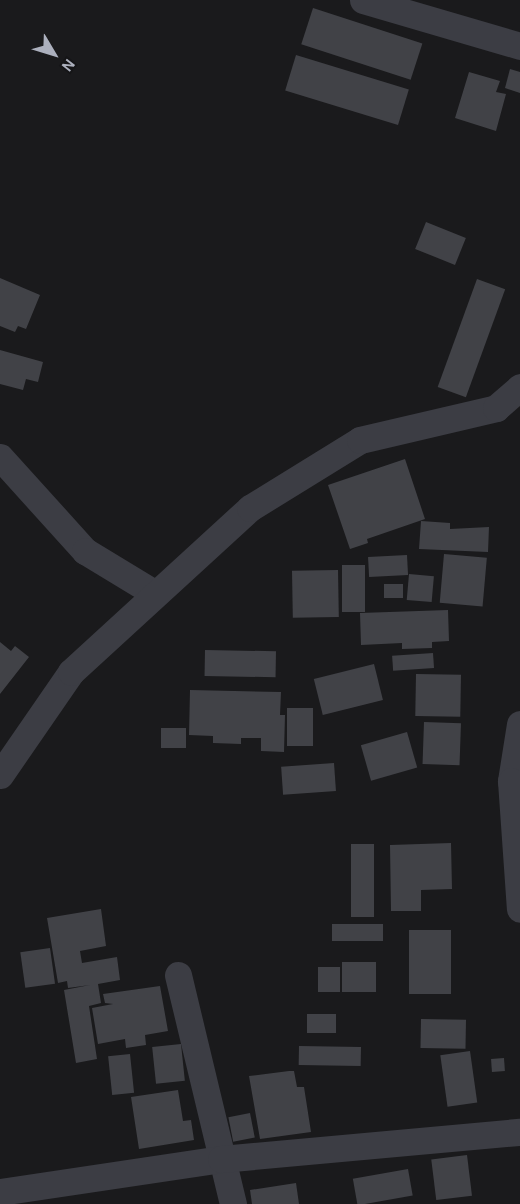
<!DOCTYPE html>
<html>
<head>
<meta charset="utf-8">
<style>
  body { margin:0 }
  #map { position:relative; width:520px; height:1204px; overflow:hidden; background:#1a1a1c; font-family:Karla,sans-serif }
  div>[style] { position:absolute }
  .building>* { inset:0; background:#414247; transform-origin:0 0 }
  .minor>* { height:27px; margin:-13.5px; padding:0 13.5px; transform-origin:13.5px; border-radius:13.5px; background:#3c3d44 }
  span { translate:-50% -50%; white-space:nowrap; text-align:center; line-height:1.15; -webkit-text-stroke:4.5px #151517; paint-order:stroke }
  .north { position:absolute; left:24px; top:24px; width:60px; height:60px; -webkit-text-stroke:4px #151517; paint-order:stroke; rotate:128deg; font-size:16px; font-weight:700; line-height:24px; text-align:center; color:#acb0bd }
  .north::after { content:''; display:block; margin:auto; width:21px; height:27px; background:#acb0bd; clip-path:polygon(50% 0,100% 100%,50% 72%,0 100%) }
</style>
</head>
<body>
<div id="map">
  <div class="building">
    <div style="left:313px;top:8px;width:115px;height:38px;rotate:18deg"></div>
    <div style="left:296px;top:55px;width:118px;height:37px;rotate:17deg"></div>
    <div style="clip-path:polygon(510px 69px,520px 72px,520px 93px,505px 88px)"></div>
    <div style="clip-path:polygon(469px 72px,500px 81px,496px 92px,506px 94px,496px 131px,455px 118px)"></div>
    <div style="left:426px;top:222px;width:43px;height:29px;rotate:22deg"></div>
    <div style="clip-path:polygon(0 278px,40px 295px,26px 329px,18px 326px,15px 332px,0 326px)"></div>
    <div style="left:477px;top:279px;width:30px;height:115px;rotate:20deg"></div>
    <div style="clip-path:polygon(0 350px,43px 362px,38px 382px,26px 379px,23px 390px,0 384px)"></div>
    <div style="clip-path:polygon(405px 459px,425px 519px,367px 539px,368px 543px,350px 549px,328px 485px)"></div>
    <div style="clip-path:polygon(421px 521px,450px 523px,450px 529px,489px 527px,488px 552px,419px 549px)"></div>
    <div style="left:444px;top:554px;width:43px;height:49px;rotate:5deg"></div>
    <div style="left:407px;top:555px;width:20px;height:39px;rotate:87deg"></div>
    <div style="left:342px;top:565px;width:23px;height:47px"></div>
    <div style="left:338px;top:570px;width:47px;height:46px;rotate:89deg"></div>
    <div style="left:409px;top:574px;width:25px;height:26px;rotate:5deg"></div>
    <div style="left:384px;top:584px;width:19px;height:14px"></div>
    <div style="clip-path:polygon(448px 610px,449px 641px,432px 642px,432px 648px,402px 649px,402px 643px,361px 645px,360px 613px)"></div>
    <div style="clip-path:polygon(0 642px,11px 651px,15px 646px,29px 657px,0 694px)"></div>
    <div style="left:205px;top:650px;width:71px;height:26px;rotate:1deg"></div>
    <div style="left:433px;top:653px;width:15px;height:41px;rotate:86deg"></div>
    <div style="left:374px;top:664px;width:37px;height:62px;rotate:76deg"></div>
    <div style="left:416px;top:674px;width:45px;height:42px;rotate:1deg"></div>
    <div style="clip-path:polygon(190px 690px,281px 692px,280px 715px,285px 715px,284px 752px,261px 751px,261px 738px,241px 738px,241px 744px,213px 743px,213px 736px,189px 735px)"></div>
    <div style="left:287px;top:708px;width:26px;height:38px"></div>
    <div style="left:424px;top:722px;width:37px;height:42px;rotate:2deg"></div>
    <div style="left:161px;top:728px;width:25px;height:20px"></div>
    <div style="left:407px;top:732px;width:37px;height:48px;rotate:74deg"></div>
    <div style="left:334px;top:763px;width:28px;height:53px;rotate:86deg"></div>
    <div style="clip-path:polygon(451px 843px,452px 889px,421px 890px,421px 911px,391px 911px,390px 845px)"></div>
    <div style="left:351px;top:844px;width:23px;height:73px"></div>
    <div style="clip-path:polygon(101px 909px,106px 946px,80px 951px,82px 963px,117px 957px,120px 980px,98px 984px,101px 1003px,89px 1006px,97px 1059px,76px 1063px,64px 990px,90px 985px,68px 988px,67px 981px,58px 983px,47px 918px)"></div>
    <div style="left:332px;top:924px;width:51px;height:17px"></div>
    <div style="left:409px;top:930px;width:42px;height:64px"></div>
    <div style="left:50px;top:948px;width:36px;height:30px;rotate:82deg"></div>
    <div style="left:342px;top:962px;width:34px;height:30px"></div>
    <div style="left:318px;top:967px;width:22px;height:25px"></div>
    <div style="clip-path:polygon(160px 986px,168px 1031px,145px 1035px,146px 1045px,126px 1048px,125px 1039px,98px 1044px,92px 1008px,113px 1004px,105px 1003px,103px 994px)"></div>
    <div style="left:336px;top:1014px;width:19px;height:29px;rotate:90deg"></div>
    <div style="left:421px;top:1019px;width:45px;height:29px;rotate:1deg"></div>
    <div style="left:181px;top:1044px;width:37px;height:29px;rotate:84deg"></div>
    <div style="left:299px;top:1046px;width:62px;height:19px;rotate:1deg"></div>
    <div style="left:470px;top:1051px;width:52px;height:30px;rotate:82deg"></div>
    <div style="left:130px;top:1054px;width:39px;height:22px;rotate:84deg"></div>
    <div style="left:504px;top:1058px;width:13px;height:13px;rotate:86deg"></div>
    <div style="clip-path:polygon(289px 1071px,294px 1071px,297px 1087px,304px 1087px,311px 1132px,260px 1139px,249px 1076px)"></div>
    <div style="clip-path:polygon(178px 1090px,183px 1121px,191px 1120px,194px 1140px,139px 1149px,131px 1097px)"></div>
    <div style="left:250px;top:1113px;width:25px;height:22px;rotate:79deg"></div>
    <div style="left:467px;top:1155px;width:41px;height:36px;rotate:83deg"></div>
    <div style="left:408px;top:1169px;width:27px;height:56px;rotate:80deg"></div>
    <div style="clip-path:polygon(296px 1183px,299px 1204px,252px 1204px,250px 1190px)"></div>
  </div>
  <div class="minor">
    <div style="left:363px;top:0;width:164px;rotate:16.3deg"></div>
    <div style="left:0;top:457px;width:127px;rotate:47.9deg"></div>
    <div style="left:85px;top:551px;width:81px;rotate:31.3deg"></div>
    <div style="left:520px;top:724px;width:58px;rotate:99deg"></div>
    <div style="left:511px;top:781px;width:128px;rotate:86deg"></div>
    <div style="left:0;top:775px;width:125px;rotate:-55.4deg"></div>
    <div style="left:71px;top:672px;width:243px;rotate:-42.5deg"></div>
    <div style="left:250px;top:508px;width:129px;rotate:-31.7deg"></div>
    <div style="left:360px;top:440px;width:140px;rotate:-13.2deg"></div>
    <div style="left:496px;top:408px;width:32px;rotate:-41deg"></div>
    <div style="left:178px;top:975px;width:236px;rotate:76.5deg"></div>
    <div style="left:0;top:1192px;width:223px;rotate:-8.5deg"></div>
    <div style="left:221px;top:1159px;width:300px;rotate:-5.2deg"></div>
  </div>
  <div class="north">N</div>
</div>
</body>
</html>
